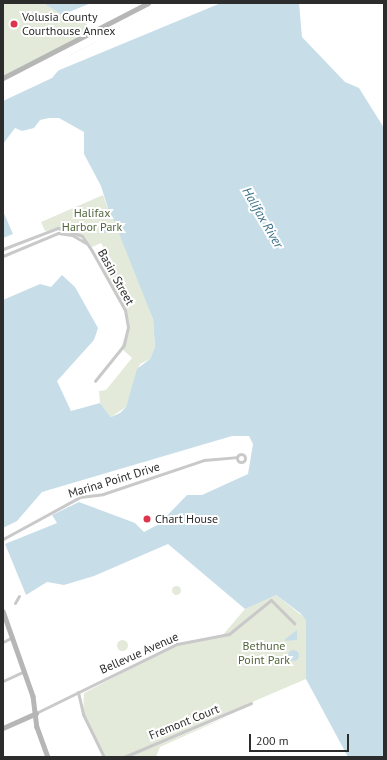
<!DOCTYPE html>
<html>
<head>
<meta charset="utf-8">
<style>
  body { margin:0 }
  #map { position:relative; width:387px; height:760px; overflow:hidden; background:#fff; font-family:"PT Sans",sans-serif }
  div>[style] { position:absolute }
  .green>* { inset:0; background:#e4eada }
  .round { border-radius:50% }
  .water>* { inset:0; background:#c7dee9 }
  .pier>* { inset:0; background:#fff }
  .street>* { height:3px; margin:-1.5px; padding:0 1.5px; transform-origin:1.5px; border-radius:1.5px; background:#c9c9c9 }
  .street>.ring { margin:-1.5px; padding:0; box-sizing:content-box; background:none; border:3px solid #c9c9c9; border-radius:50% }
  .secondary>* { height:4.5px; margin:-2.25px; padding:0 2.25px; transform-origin:2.25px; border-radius:2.25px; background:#b6b6b6 }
  .dots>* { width:11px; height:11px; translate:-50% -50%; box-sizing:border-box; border:2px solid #fff; border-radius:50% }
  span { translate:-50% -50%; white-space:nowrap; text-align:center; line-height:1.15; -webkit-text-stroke:4px #fff; paint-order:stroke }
  .poi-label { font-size:12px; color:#2c2c2c }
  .left { translate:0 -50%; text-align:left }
  .park-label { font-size:12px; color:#52663c }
  .street-label { font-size:12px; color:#2c2c2c }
  .water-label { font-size:13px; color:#3e728b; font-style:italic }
  .frame { position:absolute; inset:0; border:4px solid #2c2c2c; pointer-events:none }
  .scale { position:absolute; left:249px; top:734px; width:100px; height:18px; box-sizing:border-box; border:2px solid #2c2c2c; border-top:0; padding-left:5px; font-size:12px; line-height:14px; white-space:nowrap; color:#2c2c2c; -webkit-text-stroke:3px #fff; paint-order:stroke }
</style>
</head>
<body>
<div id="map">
  <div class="green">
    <div style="clip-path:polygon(3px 3px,43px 3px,62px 15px,84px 21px,93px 31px,3px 78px)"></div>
    <div style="clip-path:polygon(103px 195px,110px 215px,119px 220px,119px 231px,140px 281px,153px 319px,155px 347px,150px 359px,140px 364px,126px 407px,111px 417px,100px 403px,99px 391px,106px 390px,132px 358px,121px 348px,128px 327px,125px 310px,104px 272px,114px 264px,101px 243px,90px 248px,82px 236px,65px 229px,45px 231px,41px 222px)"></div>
    <div class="round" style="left:171.5px;top:585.5px;width:9px;height:9px"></div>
    <div style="clip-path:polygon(270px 595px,276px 595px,306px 619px,306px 679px,124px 757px,104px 757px,83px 714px,84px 693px,177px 644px,221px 637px,245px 609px)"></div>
    <div class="round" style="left:116.5px;top:639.5px;width:11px;height:11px"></div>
    <div style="clip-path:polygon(229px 716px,160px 747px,156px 757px,128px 757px)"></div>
  </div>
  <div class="water">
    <div style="clip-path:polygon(43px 3px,299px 3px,302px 37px,345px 82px,359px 88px,384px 128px,384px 757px,348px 757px,306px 679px,306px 620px,300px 613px,276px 595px,245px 609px,168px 544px,94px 576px,64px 585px,47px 582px,26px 595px,5px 544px,57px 523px,52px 515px,79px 502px,135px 523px,144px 532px,159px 524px,187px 495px,202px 495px,248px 474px,253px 444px,249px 436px,232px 436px,42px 492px,17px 521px,3px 528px,3px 300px,40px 284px,51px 287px,62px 275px,75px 287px,98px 328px,94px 340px,57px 381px,71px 411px,100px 403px,111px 417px,120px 413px,126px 407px,137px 369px,150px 359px,155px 347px,153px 319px,118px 231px,119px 221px,115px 222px,110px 215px,101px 186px,84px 154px,84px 132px,59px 118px,49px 118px,40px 120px,34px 128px,22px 131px,15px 128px,3px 144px,3px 101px,52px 78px,72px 54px,96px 42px,96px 36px,84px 21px,62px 15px)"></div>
    <div style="clip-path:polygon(3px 211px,13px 234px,3px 238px)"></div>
    <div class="round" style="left:100px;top:223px;width:10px;height:10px"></div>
    <div style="clip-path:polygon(297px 630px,297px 640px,285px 641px,285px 639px)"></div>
    <div class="round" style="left:287.5px;top:649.5px;width:11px;height:11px"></div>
  </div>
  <div class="pier">
    <div style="clip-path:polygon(91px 3px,221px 3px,57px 71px,72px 54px,96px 42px,96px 36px,84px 21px,62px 15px)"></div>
  </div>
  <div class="street">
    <div style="left:3px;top:249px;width:59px;rotate:-20.9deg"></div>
    <div style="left:58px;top:228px;width:25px;rotate:18deg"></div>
    <div style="left:82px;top:236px;width:18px;rotate:56deg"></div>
    <div style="left:92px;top:251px;width:68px;rotate:60.8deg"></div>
    <div style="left:125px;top:310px;width:17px;rotate:80deg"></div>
    <div style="left:128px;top:327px;width:18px;rotate:103deg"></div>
    <div style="left:124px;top:345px;width:46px;rotate:128.9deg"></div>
    <div style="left:3px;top:256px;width:60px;rotate:-22.7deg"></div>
    <div style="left:58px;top:233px;width:14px;rotate:8deg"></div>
    <div style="left:72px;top:235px;width:16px;rotate:30deg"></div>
    <div class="ring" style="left:237px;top:454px;width:5px;height:5px"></div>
    <div style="left:3px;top:539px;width:88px;rotate:-28.6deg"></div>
    <div style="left:80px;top:497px;width:23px;rotate:-7deg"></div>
    <div style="left:103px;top:494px;width:107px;rotate:-18.6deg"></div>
    <div style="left:204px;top:460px;width:33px;rotate:-5deg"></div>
    <div style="left:15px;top:603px;width:8px;rotate:-60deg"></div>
    <div style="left:3px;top:642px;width:9px;rotate:-27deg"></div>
    <div style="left:3px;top:681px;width:23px;rotate:-25deg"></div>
    <div style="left:78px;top:692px;width:23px;rotate:77deg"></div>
    <div style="left:83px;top:714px;width:48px;rotate:64deg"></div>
    <div style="left:36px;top:713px;width:157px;rotate:-26.1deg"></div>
    <div style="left:177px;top:644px;width:53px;rotate:-10.9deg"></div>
    <div style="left:229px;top:634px;width:54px;rotate:-39deg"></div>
    <div style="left:271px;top:600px;width:33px;rotate:45deg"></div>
    <div style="left:124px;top:757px;width:138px;rotate:-23deg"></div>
  </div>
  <div class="secondary">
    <div style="left:3px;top:78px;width:163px;rotate:-27.3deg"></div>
    <div style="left:3px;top:611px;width:90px;rotate:70.6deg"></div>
    <div style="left:33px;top:696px;width:31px;rotate:83deg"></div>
    <div style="left:37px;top:727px;width:32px;rotate:70deg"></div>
    <div style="left:3px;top:728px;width:36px;rotate:-24deg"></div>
  </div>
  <div class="dots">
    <div style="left:14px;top:24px;background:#de344c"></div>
    <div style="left:147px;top:519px;background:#de344c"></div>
  </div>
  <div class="poi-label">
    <span class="left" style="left:22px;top:24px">Volusia County<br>Courthouse Annex</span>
    <span class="left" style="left:155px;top:519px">Chart House</span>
  </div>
  <div class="park-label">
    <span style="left:92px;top:220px">Halifax<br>Harbor Park</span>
    <span style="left:264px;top:653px">Bethune<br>Point Park</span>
  </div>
  <div class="street-label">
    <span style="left:116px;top:277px;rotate:61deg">Basin Street</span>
    <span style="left:114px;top:480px;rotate:-17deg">Marina Point Drive</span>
    <span style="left:139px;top:653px;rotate:-24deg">Bellevue Avenue</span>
    <span style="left:184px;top:722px;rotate:-22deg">Fremont Court</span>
  </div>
  <div class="water-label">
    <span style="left:262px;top:218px;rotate:60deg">Halifax River</span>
  </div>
  <div class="frame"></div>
  <div class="scale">200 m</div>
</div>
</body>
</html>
